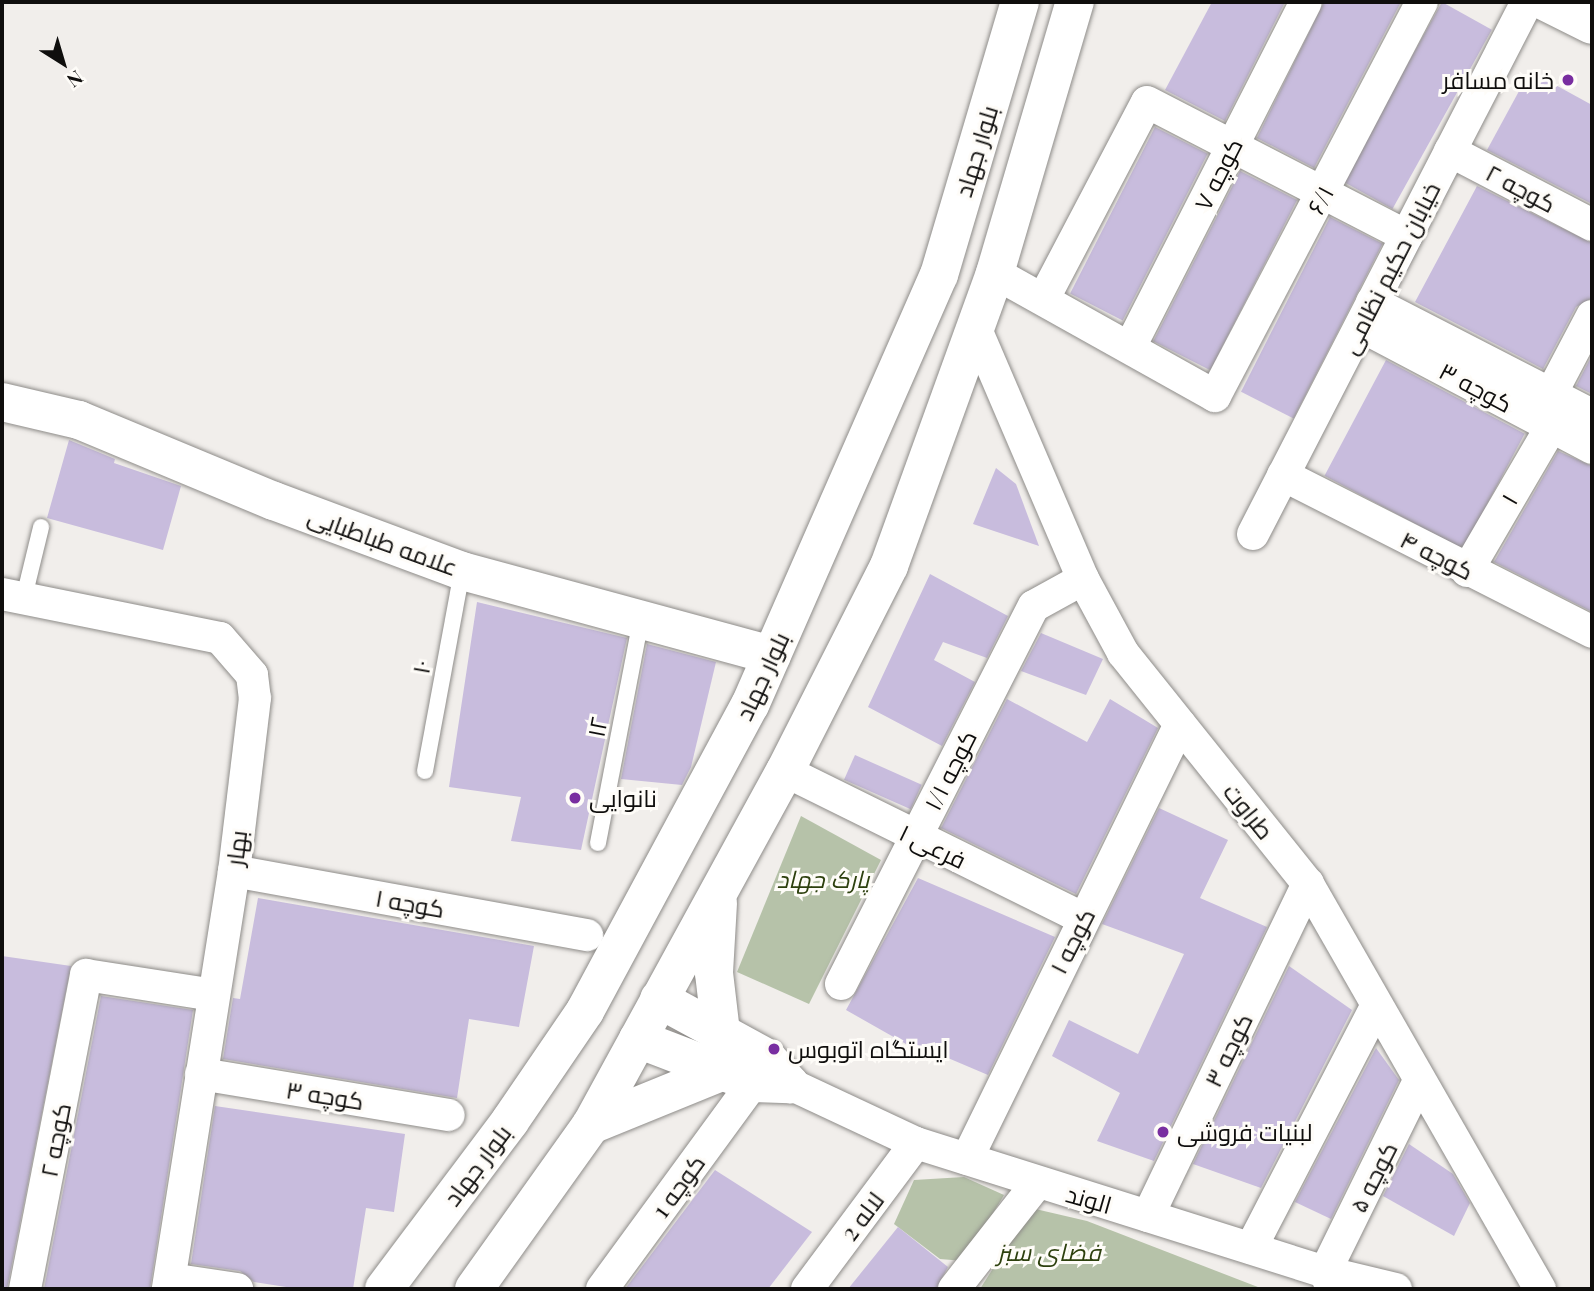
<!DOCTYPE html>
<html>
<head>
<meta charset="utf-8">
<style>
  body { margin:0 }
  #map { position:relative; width:1594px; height:1291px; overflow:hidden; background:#f1eeeb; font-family:"Playfair Display",Cairo,serif }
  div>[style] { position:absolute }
  .green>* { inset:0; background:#b6c2a9 }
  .building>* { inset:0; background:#c8bcdd; transform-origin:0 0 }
  .roads { filter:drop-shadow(0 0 2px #8e8c89) drop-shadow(0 0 2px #8e8c89) }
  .service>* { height:16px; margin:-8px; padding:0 8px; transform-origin:8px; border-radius:8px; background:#fff }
  .minor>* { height:32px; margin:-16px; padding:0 16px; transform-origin:16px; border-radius:16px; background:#fff }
  .tertiary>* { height:38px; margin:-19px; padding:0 19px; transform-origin:19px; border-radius:19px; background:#fff }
  .secondary>* { height:38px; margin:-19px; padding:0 19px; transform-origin:19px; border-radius:19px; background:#fff }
  .dots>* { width:19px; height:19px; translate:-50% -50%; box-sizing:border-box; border:4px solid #fefcf8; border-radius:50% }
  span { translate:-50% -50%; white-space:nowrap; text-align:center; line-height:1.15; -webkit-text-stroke:6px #fefcf8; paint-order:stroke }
  .poi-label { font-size:24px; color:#0f0e0d }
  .right { translate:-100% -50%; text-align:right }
  .left { translate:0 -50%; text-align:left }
  .street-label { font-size:24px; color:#0f0e0d }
  .park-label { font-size:24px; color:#2d400e; font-style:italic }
  .frame { position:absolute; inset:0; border:4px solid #0f0e0d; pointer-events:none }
  .north { position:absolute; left:28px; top:28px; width:70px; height:70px; -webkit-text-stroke:5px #fefcf8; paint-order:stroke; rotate:143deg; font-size:19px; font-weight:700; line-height:28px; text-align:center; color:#0f0e0d }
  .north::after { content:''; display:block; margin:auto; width:24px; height:32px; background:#0f0e0d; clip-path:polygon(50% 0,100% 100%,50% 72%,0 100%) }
</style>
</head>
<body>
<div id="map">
  <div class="green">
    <div style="clip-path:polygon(801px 816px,881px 860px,809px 1004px,737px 972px)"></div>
    <div style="clip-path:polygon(964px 1177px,1004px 1195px,964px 1261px,940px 1259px,894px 1224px,914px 1180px)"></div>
    <div style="clip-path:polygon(1031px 1208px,1087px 1221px,1263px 1289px,980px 1289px)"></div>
  </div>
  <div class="building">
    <div style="clip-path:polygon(1212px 2px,1285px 2px,1225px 121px,1165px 90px)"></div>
    <div style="clip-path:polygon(1324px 2px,1401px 2px,1314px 168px,1257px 138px)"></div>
    <div style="left:1442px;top:2px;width:57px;height:205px;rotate:29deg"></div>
    <div style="clip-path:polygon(1530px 71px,1592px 105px,1592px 204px,1487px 150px)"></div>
    <div style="left:1155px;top:127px;width:59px;height:187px;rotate:27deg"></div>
    <div style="left:1240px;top:171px;width:64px;height:191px;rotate:27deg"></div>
    <div style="clip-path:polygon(1477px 186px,1592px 243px,1592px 298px,1576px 307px,1543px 369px,1415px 302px)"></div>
    <div style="left:1330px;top:217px;width:59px;height:196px;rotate:27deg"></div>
    <div style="clip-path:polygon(1592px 355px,1592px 394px,1576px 386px)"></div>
    <div style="left:1386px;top:360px;width:157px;height:131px;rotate:28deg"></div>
    <div style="clip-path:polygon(69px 440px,115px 459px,114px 463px,181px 486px,163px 550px,47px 518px)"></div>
    <div style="clip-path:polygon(1558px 451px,1592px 466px,1592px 612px,1494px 562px)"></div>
    <div style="clip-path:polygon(996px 468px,1016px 484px,1039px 546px,973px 524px)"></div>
    <div style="clip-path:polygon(930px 574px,1008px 616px,987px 658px,943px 642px,934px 660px,975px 682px,942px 746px,868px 707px)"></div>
    <div style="clip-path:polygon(477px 602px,627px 638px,581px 850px,511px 841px,521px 797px,449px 787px)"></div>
    <div style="clip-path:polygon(1041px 633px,1103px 659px,1086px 695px,1021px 671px)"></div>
    <div style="clip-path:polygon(647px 644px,716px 662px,691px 767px,682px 785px,621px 779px)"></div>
    <div style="clip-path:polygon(1007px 699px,1087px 742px,1110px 699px,1158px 728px,1076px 894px,941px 828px)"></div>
    <div style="left:855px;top:755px;width:73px;height:27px;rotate:24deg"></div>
    <div style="clip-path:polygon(1159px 808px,1228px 840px,1200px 898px,1267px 927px,1154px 1161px,1097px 1141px,1120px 1093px,1052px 1056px,1069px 1020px,1138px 1054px,1184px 954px,1102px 924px)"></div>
    <div style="clip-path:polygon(918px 878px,1055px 937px,988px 1075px,915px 1044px,913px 1048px,846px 1010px)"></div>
    <div style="clip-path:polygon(258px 898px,534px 946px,519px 1027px,469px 1019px,457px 1098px,223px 1059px,233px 998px,240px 999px)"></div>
    <div style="clip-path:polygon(2px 956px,71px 966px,7px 1289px,2px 1289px)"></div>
    <div style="clip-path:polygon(1289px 966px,1352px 1010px,1261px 1188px,1193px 1164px)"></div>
    <div style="clip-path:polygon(101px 996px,193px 1010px,150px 1289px,44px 1289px)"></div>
    <div style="clip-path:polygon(1376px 1048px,1399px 1080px,1331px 1219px,1295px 1202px)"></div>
    <div style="clip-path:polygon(215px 1106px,405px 1134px,394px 1212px,366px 1208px,353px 1289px,299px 1289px,254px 1282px,240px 1271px,191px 1264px)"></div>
    <div style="clip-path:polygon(1409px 1144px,1453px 1174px,1470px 1203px,1454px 1236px,1383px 1196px)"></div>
    <div style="clip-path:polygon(715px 1170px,812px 1232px,768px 1289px,625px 1289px)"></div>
    <div style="clip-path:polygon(898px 1227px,948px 1267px,936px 1289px,848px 1289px)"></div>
  </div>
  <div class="roads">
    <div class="service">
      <div style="left:24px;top:597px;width:72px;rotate:-76.3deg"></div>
      <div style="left:425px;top:771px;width:203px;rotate:-79.5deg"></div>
      <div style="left:598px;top:843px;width:228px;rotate:-79.1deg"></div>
    </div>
    <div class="minor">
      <div style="left:1450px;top:151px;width:160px;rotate:27.5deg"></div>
      <div style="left:995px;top:273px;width:252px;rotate:29.2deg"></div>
      <div style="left:1215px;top:396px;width:445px;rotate:-62.3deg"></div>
      <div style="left:1044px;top:298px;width:221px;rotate:-62.3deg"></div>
      <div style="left:1147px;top:102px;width:292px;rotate:27.3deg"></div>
      <div style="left:1372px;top:302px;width:247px;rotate:27.2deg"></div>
      <div style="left:1361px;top:326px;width:261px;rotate:27.8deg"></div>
      <div style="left:975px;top:327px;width:274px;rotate:66.8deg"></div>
      <div style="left:1083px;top:579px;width:84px;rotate:61.6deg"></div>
      <div style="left:1123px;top:653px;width:296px;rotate:51.3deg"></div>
      <div style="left:1308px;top:884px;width:467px;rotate:60.2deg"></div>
      <div style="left:1130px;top:347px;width:387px;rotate:-63deg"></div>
      <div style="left:1551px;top:394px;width:88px;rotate:-62.3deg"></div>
      <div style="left:1283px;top:475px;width:347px;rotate:26.9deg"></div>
      <div style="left:1253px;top:534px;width:598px;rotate:-62.75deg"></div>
      <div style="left:1467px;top:571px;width:167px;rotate:-59.7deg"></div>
      <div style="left:2px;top:594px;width:222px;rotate:11.4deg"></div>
      <div style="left:220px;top:638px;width:49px;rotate:49.1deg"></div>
      <div style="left:252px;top:675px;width:23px;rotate:83deg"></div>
      <div style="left:255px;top:698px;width:174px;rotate:96.9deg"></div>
      <div style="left:234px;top:871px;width:423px;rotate:99deg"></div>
      <div style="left:785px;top:771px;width:332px;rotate:26.3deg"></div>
      <div style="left:234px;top:871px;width:359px;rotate:10.3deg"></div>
      <div style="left:841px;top:984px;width:424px;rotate:-63deg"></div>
      <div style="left:1034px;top:606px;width:56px;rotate:-28.9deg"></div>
      <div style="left:201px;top:1074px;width:251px;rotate:9.4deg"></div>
      <div style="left:790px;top:1084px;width:139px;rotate:25.1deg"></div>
      <div style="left:916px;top:1143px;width:429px;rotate:17.5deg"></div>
      <div style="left:1325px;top:1272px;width:73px;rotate:13.5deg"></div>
      <div style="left:967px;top:1159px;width:484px;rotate:-63.9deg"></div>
      <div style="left:1148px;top:1216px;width:369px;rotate:-64.3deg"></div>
      <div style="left:1251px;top:1248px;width:271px;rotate:-62.6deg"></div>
      <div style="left:170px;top:1279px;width:68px;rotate:8.5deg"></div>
      <div style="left:25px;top:1289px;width:320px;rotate:-79deg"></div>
      <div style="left:86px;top:975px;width:122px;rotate:8.9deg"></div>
      <div style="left:207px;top:994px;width:12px;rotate:66deg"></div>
      <div style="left:602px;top:1289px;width:255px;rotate:-53.8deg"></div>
      <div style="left:807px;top:1289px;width:182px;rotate:-53.3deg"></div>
      <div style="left:954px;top:1289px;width:135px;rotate:-51.9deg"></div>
      <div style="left:1332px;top:1289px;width:18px;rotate:-112deg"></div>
      <div style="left:1325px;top:1272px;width:213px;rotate:-63.8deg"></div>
    </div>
    <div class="tertiary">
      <div style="left:659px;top:999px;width:123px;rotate:28.6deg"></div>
      <div style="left:767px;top:1058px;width:35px;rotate:49deg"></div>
      <div style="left:638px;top:1039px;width:123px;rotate:20.9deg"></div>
      <div style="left:753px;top:1083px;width:37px;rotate:2deg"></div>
    </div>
    <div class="secondary">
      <div style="left:1546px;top:2px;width:51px;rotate:26.6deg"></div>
      <div style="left:2px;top:402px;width:79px;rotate:13.2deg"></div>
      <div style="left:79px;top:420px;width:211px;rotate:22.6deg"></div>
      <div style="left:274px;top:501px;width:201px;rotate:20.4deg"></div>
      <div style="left:462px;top:571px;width:321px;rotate:15.2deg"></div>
      <div style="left:718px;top:903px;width:70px;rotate:93.3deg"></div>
      <div style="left:714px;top:973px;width:60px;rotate:83.3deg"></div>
      <div style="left:591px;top:1125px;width:143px;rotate:-22.2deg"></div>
      <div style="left:384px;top:1289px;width:210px;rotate:-53.1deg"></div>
      <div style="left:510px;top:1121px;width:133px;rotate:-55.7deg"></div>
      <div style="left:585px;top:1011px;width:348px;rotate:-61.7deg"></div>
      <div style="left:750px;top:705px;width:470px;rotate:-66.3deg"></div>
      <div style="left:939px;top:275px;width:285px;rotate:-73.5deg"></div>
      <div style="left:474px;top:1289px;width:201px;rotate:-54.5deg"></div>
      <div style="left:591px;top:1125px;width:404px;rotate:-61.3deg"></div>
      <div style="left:785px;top:771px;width:230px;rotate:-63.1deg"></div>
      <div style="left:889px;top:566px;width:312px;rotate:-70.1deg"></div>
      <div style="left:995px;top:273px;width:283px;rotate:-73.6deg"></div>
    </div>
  </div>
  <div class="dots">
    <div style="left:1568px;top:80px;background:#792ea0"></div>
    <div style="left:575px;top:798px;background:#792ea0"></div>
    <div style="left:774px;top:1049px;background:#792ea0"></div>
    <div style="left:1163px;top:1132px;background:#792ea0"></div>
  </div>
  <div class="poi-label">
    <span class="right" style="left:1554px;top:80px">خانه مسافر</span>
    <span class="left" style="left:589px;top:798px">نانوایی</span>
    <span class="left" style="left:788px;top:1049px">ایستگاه اتوبوس</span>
    <span class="left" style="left:1177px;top:1132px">لبنیات فروشی</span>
  </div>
  <div class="street-label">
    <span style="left:976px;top:151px;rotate:-73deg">بلوار جهاد</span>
    <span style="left:1218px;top:174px;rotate:-63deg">کوچه ۷</span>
    <span style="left:1521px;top:188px;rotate:28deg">کوچه ۲</span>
    <span style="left:1320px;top:200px;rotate:-62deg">۶/۱</span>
    <span style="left:1390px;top:268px;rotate:-63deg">خیابان حکیم نظامی</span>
    <span style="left:1476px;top:387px;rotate:28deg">کوچه ۳</span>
    <span style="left:1509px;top:499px;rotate:-60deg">۱</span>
    <span style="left:383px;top:541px;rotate:20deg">علامه طباطبایی</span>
    <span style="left:1437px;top:555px;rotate:27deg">کوچه ۴</span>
    <span style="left:421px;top:667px;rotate:-80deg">۱۰</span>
    <span style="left:762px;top:676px;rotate:-65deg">بلوار جهاد</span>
    <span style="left:597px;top:727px;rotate:-79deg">۱۲</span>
    <span style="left:950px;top:770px;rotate:-63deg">کوچه ۱/۱</span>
    <span style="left:1249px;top:811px;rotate:51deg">طراوت</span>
    <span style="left:933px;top:846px;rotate:26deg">فرعی ۱</span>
    <span style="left:236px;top:848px;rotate:-83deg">بهار</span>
    <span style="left:410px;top:903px;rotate:10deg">کوچه ۱</span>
    <span style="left:1072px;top:941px;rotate:-63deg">کوچه ۱</span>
    <span style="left:1228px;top:1050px;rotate:-64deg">کوچه ۳</span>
    <span style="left:325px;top:1095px;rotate:9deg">کوچه ۳</span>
    <span style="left:55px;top:1140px;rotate:-79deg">کوچه ۲</span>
    <span style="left:477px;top:1165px;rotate:-53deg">بلوار جهاد</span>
    <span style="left:1373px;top:1177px;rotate:-63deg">کوچه ۵</span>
    <span style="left:678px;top:1186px;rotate:-54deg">کوچه 1</span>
    <span style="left:1089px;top:1199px;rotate:16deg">الوند</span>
    <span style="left:862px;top:1216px;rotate:-53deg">لاله 2</span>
  </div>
  <div class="park-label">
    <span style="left:823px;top:879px">پارک جهاد</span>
    <span style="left:1049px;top:1252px">فضای سبز</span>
  </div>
  <div class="frame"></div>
  <div class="north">N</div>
</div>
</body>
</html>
